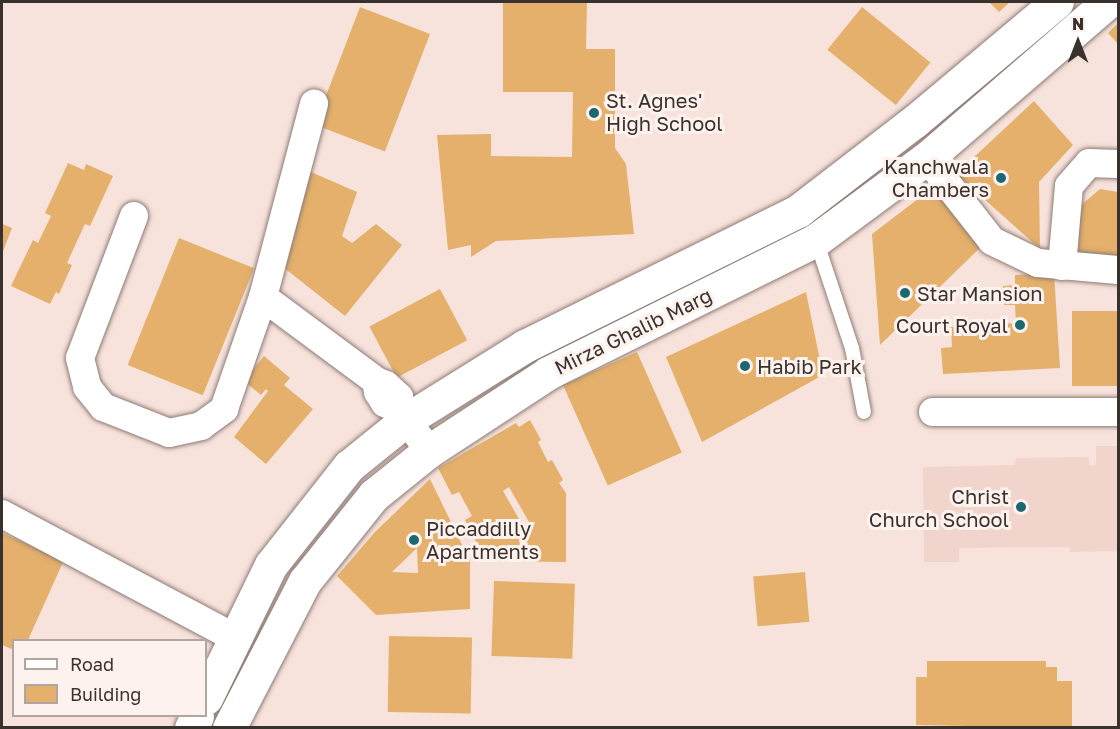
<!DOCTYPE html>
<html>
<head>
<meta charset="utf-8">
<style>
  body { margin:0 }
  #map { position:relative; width:1120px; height:729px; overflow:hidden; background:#f7e3dc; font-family:"Golos Text",sans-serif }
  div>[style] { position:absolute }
  .built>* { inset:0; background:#f1d5cc }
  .building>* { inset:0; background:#e4b06b; transform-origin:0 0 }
  .roads { filter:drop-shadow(0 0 2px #8e7c76) drop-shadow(0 0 2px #8e7c76) }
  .lane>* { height:14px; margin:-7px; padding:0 7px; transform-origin:7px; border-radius:7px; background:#fff }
  .street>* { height:28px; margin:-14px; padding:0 14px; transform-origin:14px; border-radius:14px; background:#fff }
  .secondary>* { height:33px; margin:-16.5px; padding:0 16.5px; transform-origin:16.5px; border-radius:16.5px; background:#fff }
  .dots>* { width:16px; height:16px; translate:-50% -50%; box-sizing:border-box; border:3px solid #fef2ee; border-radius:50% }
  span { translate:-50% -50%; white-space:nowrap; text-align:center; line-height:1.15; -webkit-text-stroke:6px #fef2ee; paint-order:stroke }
  .poi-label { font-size:20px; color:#39312e }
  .left { translate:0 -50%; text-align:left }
  .right { translate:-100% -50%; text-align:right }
  .street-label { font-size:20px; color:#39312e }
  .frame { position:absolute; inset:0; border:3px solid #39312e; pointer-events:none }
  .legend { position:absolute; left:12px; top:639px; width:195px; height:78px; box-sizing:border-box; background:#fef2ee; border:2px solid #afa5a1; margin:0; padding:8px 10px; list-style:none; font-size:18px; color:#39312e }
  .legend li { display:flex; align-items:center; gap:12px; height:30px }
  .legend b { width:30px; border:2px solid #afa5a1 }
  .north { position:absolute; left:1048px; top:12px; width:60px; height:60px; -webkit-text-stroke:4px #fef2ee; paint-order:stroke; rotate:0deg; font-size:16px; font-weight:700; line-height:24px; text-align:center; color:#39312e }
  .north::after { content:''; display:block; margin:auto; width:21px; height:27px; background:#39312e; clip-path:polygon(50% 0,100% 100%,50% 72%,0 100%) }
</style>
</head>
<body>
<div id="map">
  <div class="built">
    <div style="clip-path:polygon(1096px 446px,1118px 446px,1118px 551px,1070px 552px,1070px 547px,959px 548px,959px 562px,924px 562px,923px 467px,1015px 465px,1016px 458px,1089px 457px,1089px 465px,1096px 465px)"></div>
  </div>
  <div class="building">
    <div style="clip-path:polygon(503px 2px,587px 2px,586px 49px,615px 49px,615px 148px,626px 164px,634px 234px,496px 241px,471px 257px,471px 245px,448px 250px,437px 135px,491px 134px,491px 156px,572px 157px,573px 92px,503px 92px)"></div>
    <div style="clip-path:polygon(989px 2px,1010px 2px,999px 12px)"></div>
    <div style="left:360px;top:7px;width:75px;height:126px;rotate:21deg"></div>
    <div style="left:862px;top:7px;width:88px;height:55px;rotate:39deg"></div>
    <div style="clip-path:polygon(1118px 23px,1118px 44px,1108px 33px)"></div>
    <div style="clip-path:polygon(1034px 101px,1073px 145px,1039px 182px,1040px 249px,956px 174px)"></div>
    <div style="clip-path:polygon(68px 163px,84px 170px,86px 164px,113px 176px,90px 226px,85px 224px,67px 263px,72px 265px,59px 294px,56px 292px,50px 304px,11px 286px,33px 240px,38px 243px,51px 216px,45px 213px)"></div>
    <div style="clip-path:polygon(311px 172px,357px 192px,342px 236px,352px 243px,376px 224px,402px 245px,345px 316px,278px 263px)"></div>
    <div style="clip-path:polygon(935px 186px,986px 242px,880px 345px,872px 234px)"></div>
    <div style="clip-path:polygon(1100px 189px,1118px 192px,1118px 259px,1078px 257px,1080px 206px)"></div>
    <div style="clip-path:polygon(2px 224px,12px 228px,2px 254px)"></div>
    <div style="left:179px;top:238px;width:81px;height:137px;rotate:22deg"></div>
    <div style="clip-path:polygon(1054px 273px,1060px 368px,943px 374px,941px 348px,952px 347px,951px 327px,1016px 323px,1015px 305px,1004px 305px,1003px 286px,1015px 285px,1015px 275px)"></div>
    <div style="left:440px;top:289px;width:58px;height:80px;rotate:62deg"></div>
    <div style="clip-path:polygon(806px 292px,823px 375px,702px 442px,666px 357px)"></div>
    <div style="left:1072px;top:311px;width:46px;height:75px"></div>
    <div style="left:637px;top:352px;width:110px;height:81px;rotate:66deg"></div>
    <div style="clip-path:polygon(264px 356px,290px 378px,284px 385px,313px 409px,266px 464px,234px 437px,268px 391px,266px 389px,261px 395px,244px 381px)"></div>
    <div style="clip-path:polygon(evenodd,530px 420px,541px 440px,538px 442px,548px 462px,552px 460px,563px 480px,559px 483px,566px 493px,566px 562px,486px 561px,465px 520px,472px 516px,459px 492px,452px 495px,438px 468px,516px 423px,519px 427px,530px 420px,509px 487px,529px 522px,523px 526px,503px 491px,509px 487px)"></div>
    <div style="clip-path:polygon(evenodd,430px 479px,470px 561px,470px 609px,376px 615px,337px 576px,375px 532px,430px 479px,417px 548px,418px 573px,392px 572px,417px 548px)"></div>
    <div style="clip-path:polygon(2px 533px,64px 560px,28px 640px,14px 640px,14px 650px,2px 645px)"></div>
    <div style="left:805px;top:572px;width:50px;height:52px;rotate:85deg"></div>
    <div style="left:494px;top:581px;width:81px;height:75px;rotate:2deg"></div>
    <div style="left:389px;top:636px;width:83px;height:76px;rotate:1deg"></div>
    <div style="clip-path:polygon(927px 661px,1046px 661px,1046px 667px,1057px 667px,1057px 681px,1072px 681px,1072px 728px,916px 725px,916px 677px,927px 677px)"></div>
  </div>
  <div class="roads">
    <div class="lane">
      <div style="left:816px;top:240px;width:114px;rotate:71.6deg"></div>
      <div style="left:852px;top:348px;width:65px;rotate:79.4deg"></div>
    </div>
    <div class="street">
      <div style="left:927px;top:158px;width:105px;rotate:51.9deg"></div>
      <div style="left:992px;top:241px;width:51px;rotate:25.6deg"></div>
      <div style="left:1038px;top:263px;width:80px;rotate:5deg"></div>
      <div style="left:134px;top:216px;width:152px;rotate:110.8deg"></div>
      <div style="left:80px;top:358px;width:30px;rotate:76deg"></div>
      <div style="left:87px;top:387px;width:26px;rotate:51deg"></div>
      <div style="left:103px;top:407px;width:71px;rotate:21.5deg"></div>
      <div style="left:169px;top:433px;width:33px;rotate:-12deg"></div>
      <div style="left:201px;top:426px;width:29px;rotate:-36deg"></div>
      <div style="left:224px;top:409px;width:119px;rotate:-70.8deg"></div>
      <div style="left:263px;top:297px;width:200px;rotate:-75.2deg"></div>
      <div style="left:1062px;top:266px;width:80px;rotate:-85deg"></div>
      <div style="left:1069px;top:186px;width:30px;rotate:-49deg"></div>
      <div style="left:1089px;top:163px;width:29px;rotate:2deg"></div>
      <div style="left:263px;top:297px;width:141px;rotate:36.6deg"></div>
      <div style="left:399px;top:409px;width:15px;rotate:-157deg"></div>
      <div style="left:385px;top:403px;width:13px;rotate:-122deg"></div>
      <div style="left:378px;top:392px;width:11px;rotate:-100deg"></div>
      <div style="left:376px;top:381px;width:11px;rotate:22deg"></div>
      <div style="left:386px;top:385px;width:18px;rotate:43deg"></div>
      <div style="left:399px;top:397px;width:12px;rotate:90deg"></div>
      <div style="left:399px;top:409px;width:52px;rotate:54.5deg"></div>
      <div style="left:933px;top:412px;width:185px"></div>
      <div style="left:2px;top:514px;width:264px;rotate:28deg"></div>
    </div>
    <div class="secondary">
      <div style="left:206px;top:698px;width:148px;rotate:-64deg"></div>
      <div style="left:271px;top:565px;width:126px;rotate:-51.8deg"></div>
      <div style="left:349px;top:466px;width:73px;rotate:-38.9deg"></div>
      <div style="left:406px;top:420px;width:140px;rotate:-31.9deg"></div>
      <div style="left:525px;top:346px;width:305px;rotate:-26.3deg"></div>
      <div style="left:798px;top:211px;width:148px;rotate:-37.6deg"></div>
      <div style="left:915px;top:121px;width:185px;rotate:-40deg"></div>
      <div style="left:191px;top:728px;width:13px;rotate:-63deg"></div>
      <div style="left:229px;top:728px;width:165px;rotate:-62.7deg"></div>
      <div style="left:305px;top:581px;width:110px;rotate:-51.3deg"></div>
      <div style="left:374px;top:495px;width:70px;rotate:-38.7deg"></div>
      <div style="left:429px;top:451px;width:142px;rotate:-33.2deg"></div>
      <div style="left:548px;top:373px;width:299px;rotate:-26.4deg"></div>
      <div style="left:816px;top:240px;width:138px;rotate:-36.5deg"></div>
      <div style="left:927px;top:158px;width:239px;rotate:-40.8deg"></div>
    </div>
  </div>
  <div class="dots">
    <div style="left:594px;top:113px;background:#1d6773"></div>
    <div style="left:1001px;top:178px;background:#1d6773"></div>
    <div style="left:905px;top:293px;background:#1d6773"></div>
    <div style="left:1020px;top:325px;background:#1d6773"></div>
    <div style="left:745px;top:366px;background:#1d6773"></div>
    <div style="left:1021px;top:507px;background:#1d6773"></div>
    <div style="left:414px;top:540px;background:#1d6773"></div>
  </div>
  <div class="poi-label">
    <span class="left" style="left:606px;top:112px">St. Agnes'<br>High School</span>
    <span class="right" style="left:989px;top:178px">Kanchwala<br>Chambers</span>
    <span class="left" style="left:917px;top:293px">Star Mansion</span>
    <span class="right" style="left:1008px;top:325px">Court Royal</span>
    <span class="left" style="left:757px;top:366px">Habib Park</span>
    <span class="right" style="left:1009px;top:508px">Christ<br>Church School</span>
    <span class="left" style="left:426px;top:540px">Piccaddilly<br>Apartments</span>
  </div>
  <div class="street-label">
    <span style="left:633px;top:331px;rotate:-26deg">Mirza Ghalib Marg</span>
  </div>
  <div class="frame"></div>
  <ul class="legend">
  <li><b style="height:8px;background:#fff"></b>Road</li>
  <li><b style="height:16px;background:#e4b06b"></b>Building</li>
  </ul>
  <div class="north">N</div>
</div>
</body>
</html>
